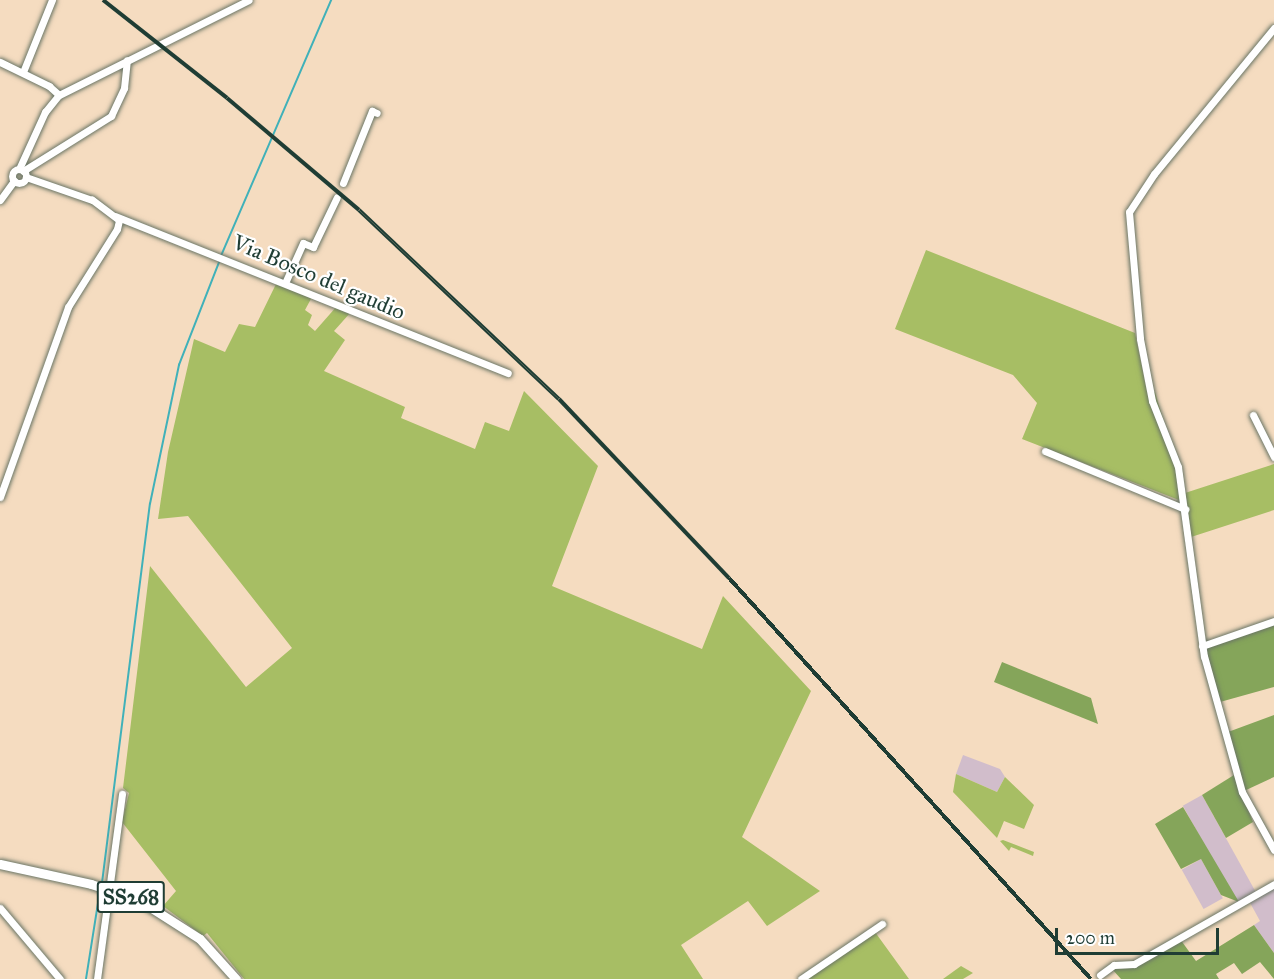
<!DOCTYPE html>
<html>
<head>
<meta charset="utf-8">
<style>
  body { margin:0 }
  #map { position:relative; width:1274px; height:979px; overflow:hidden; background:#f5dcc0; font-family:"IM FELL Great Primer",serif }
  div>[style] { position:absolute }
  .industrial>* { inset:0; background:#d1bdcb; transform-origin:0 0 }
  .green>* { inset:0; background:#a7be64 }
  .forest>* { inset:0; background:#85a55a }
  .stream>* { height:1.5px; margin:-0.75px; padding:0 0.75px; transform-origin:0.75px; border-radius:0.75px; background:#40b1b9 }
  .roads { filter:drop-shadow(0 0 2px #6a7565) drop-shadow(0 0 2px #6a7565) }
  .minor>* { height:7px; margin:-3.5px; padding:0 3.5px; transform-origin:3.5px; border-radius:3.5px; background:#fff }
  .minor>.ring { margin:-3.5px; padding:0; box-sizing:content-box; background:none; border:7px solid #fff; border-radius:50% }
  .rail>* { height:4px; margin-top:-2px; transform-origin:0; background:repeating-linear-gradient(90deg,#fff 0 4.5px,#1f3d34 0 9px); box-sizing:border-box; border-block:2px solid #1f3d34 }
  .bridges { filter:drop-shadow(0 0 2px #6a7565) drop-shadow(0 0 2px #6a7565) }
  .highway-bridge>* { height:9px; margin:-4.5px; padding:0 4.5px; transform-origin:4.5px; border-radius:4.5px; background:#fff }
  span { translate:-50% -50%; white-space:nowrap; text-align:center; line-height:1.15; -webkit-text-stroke:4.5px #fff; paint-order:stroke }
  .shield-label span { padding:2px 4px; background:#fff; border:2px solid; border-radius:4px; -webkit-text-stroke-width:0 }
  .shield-label { font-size:21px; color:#1f3d34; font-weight:700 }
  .street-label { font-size:22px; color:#1f3d34 }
  .scale { position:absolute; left:1055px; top:928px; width:164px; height:27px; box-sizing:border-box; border:3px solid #1f3d34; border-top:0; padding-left:8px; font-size:18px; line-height:21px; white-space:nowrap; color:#1f3d34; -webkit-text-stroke:4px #fff; paint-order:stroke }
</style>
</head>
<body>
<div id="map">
  <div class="industrial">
    <div style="clip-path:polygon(963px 755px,1000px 769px,1005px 777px,997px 792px,956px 774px)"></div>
    <div style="left:1202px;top:795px;width:112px;height:22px;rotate:61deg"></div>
    <div style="left:1201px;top:859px;width:45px;height:22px;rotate:61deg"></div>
    <div style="clip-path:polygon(1274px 885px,1274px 953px,1254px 925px,1260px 921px,1248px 899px)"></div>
  </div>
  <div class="green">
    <div style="clip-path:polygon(926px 250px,1135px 333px,1147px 392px,1155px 392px,1185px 493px,1274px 464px,1274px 510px,1188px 538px,1184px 502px,1022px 439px,1037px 403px,1013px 375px,895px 329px)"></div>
    <div style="clip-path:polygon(277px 282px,312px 297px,305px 310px,312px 315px,308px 325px,315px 331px,337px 306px,351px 312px,334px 331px,345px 340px,324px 371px,405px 407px,401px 418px,475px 449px,485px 422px,509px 431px,524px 391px,598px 466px,552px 586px,702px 649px,723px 596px,811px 691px,742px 837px,820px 891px,767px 926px,748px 901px,681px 945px,703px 979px,244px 979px,207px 933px,203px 936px,163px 906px,176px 891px,122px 822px,129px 793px,123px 788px,150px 566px,246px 687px,292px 648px,188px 516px,158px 519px,168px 452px,194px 339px,225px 352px,239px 324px,255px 327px)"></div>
    <div style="clip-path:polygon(956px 774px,997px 792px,1005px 777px,1034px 805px,1024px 829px,1004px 821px,997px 838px,953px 792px)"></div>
    <div style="clip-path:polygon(1003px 840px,1034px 852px,1033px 856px,1011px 847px,1009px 851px,1000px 841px)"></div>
    <div style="clip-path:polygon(875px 932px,909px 979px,806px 979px,825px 967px)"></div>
    <div style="clip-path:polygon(961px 966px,973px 973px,963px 979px,943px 979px)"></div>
  </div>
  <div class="forest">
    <div style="clip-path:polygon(1274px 622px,1274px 687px,1220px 702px,1204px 647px)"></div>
    <div style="clip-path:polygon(1002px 662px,1091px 698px,1098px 724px,994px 682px)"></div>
    <div style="clip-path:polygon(1274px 715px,1274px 777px,1244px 791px,1228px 732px)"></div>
    <div style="clip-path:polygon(1234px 775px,1253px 822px,1226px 838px,1202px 795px)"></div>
    <div style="clip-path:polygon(1183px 807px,1239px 902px,1221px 895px,1201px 859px,1181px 869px,1155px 824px)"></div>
    <div style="clip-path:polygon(1254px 925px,1274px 953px,1274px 979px,1260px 962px,1242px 974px,1234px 963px,1216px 974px,1219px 979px,1121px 979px,1112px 969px,1130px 968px,1180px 939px,1196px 961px)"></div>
  </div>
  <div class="stream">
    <div style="left:221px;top:256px;width:279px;rotate:-66.7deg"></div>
    <div style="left:102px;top:883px;width:382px;rotate:-82.8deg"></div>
    <div style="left:150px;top:504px;width:142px;rotate:-78.2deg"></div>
    <div style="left:179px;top:365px;width:113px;rotate:-68.7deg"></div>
    <div style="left:86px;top:979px;width:89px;rotate:-81deg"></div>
  </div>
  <div class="roads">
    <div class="minor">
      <div style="left:1274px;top:28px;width:189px;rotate:129.4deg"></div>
      <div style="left:1154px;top:174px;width:45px;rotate:123.3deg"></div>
      <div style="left:1129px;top:212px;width:127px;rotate:85deg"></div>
      <div style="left:1140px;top:339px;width:63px;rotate:79deg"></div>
      <div style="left:1152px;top:401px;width:71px;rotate:68.5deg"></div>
      <div style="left:1178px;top:467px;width:191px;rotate:82.2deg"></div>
      <div style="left:1204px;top:656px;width:141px;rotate:74.4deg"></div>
      <div style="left:1242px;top:792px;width:66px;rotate:61.1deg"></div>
      <div style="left:0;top:62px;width:55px;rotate:26.1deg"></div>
      <div style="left:49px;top:86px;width:13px;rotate:42deg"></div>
      <div style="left:23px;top:72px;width:78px;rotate:-68.1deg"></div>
      <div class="ring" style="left:12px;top:169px;width:7px;height:7px"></div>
      <div style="left:19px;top:169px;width:63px;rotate:-65.5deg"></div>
      <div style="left:45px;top:112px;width:22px;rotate:-51deg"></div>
      <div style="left:59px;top:95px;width:212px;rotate:-26.6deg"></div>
      <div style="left:23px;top:171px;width:104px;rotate:-32deg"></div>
      <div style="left:111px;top:116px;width:31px;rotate:-65deg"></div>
      <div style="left:124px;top:88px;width:28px;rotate:-84deg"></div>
      <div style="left:343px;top:183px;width:78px;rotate:-68.1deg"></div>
      <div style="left:372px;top:111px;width:5px;rotate:22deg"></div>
      <div style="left:0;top:200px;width:24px;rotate:-54deg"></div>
      <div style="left:115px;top:216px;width:423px;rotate:21.8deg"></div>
      <div style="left:285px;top:283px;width:44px;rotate:-65.8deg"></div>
      <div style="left:303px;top:243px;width:11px;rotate:22deg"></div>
      <div style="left:313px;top:247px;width:55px;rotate:-64.4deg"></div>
      <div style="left:1253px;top:415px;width:47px;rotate:63.4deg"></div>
      <div style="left:1045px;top:451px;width:152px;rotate:22.5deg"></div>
      <div style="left:0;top:497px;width:202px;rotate:-70.3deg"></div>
      <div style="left:68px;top:307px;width:92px;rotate:-57.9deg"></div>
      <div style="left:117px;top:229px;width:9px;rotate:-77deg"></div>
      <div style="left:119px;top:220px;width:34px;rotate:-143deg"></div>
      <div style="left:92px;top:200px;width:70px;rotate:-160.8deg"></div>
      <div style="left:1202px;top:646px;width:76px;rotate:-19.1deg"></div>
      <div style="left:0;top:908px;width:93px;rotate:49.8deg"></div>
      <div style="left:1100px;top:975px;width:17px;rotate:-36deg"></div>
      <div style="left:1114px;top:965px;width:20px;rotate:-3deg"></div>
      <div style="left:1134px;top:964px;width:161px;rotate:-29.7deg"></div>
      <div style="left:97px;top:979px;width:187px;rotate:-82.3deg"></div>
      <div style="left:801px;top:979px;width:98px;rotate:-34.2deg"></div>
    </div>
  </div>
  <div class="rail">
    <div style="left:103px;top:0;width:158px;rotate:38.3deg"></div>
    <div style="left:227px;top:98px;width:173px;rotate:40.3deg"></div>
    <div style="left:359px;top:210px;width:275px;rotate:43.4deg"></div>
    <div style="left:559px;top:399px;width:247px;rotate:46.5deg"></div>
    <div style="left:729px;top:578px;width:540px;rotate:47.93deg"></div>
  </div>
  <div class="bridges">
    <div class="highway-bridge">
      <div style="left:0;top:864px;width:93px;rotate:12.4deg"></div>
      <div style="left:91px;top:884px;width:51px;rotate:18.4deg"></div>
      <div style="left:139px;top:900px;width:72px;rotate:32.6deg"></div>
      <div style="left:200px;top:939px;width:54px;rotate:48deg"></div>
    </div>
  </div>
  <div class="shield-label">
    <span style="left:131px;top:897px">SS268</span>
  </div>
  <div class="street-label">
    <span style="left:319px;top:277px;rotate:23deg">Via Bosco del gaudio</span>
  </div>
  <div class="scale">200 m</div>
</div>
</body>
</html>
